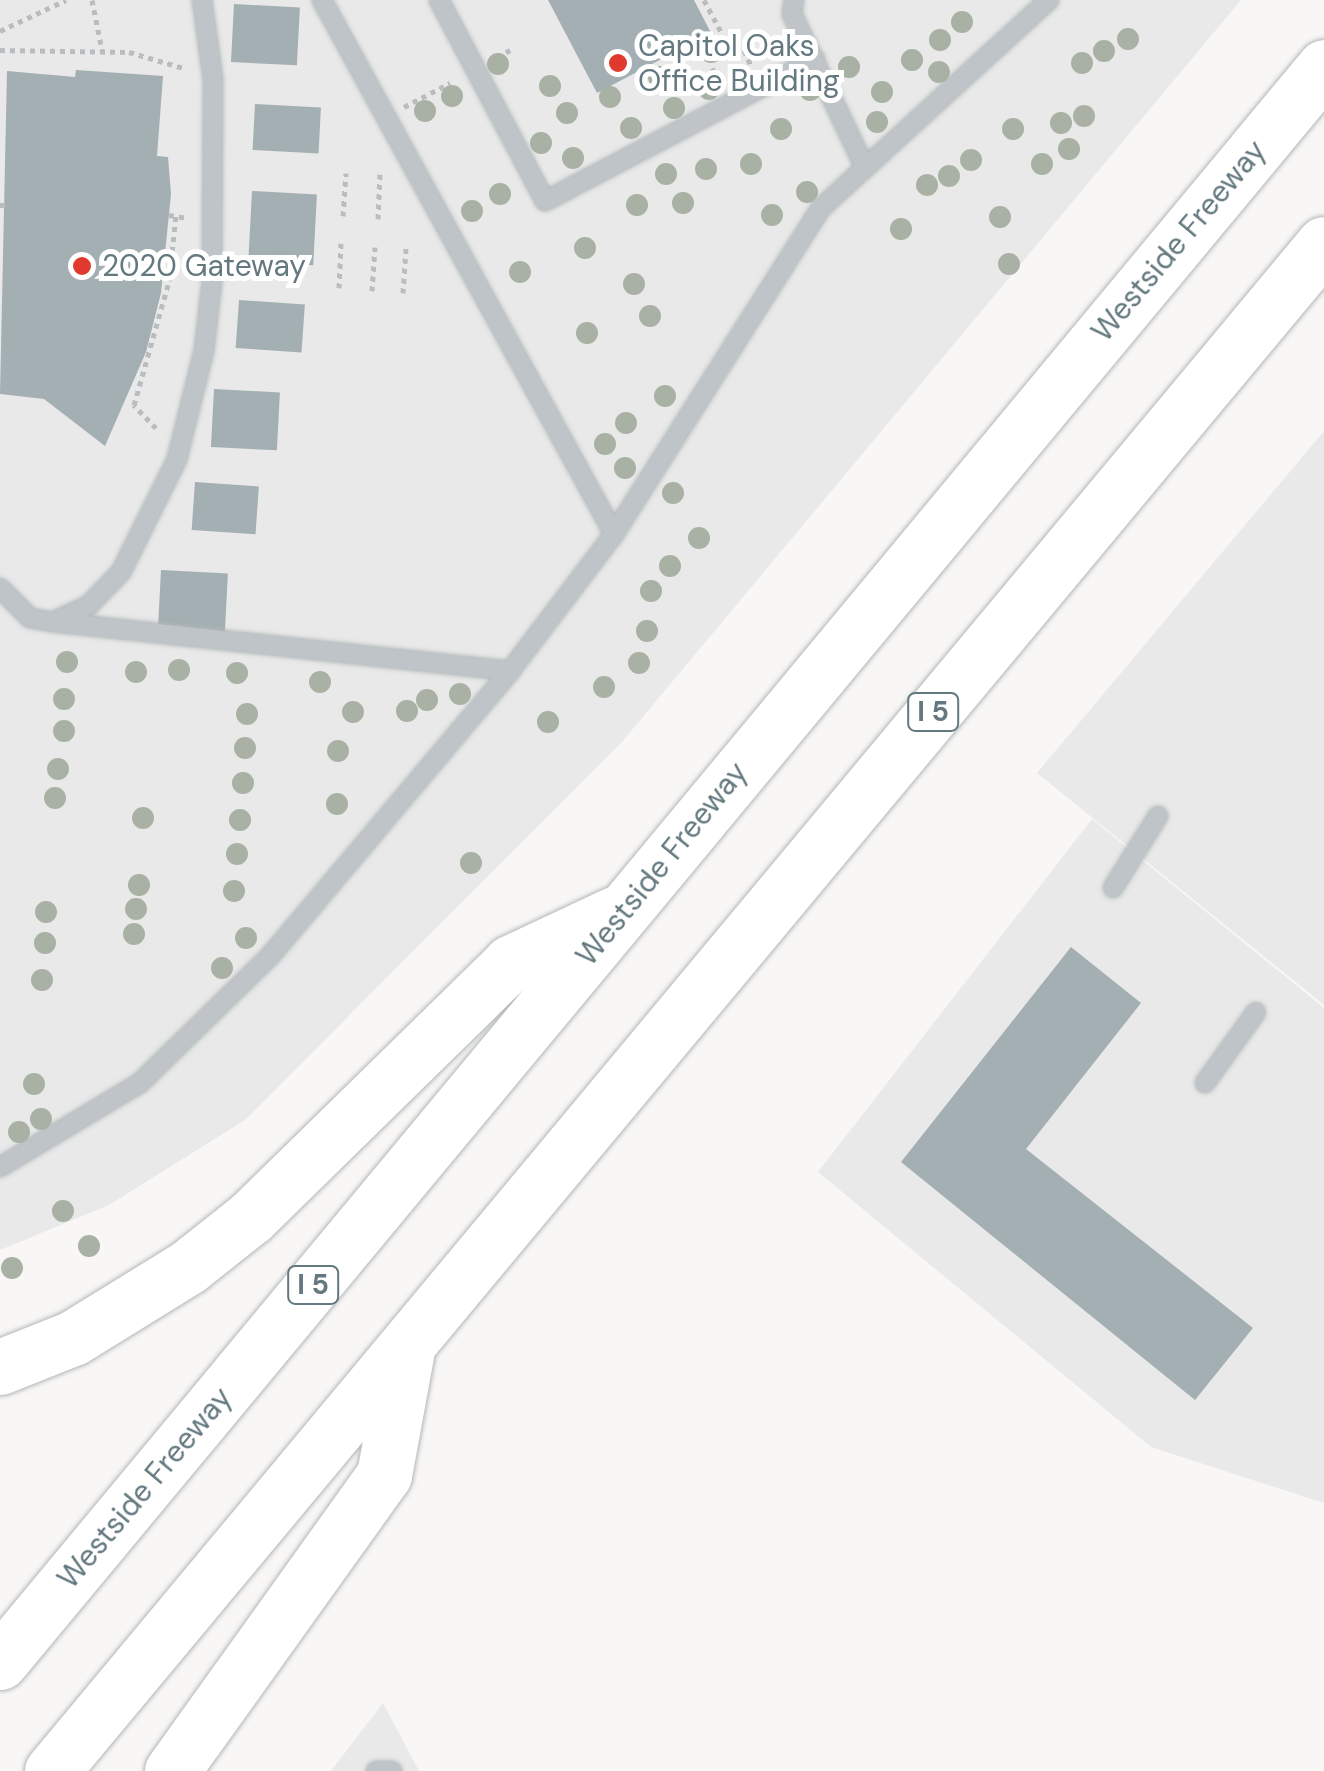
<!DOCTYPE html>
<html>
<head>
<meta charset="utf-8">
<style>
  body { margin:0 }
  #map { position:relative; width:1324px; height:1771px; overflow:hidden; background:#f8f7f5; font-family:"DM Sans",sans-serif }
  div>[style] { position:absolute }
  .built>* { inset:0; background:#e8e9e8 }
  .building>* { inset:0; background:#a3afb2; transform-origin:0 0 }
  .path>* { height:5px; margin-top:-2.5px; transform-origin:0; background:repeating-linear-gradient(90deg,#b9bdbf 0 5px,transparent 0 10px) }
  .roads { filter:drop-shadow(0 0 2px #b2b7ba) drop-shadow(0 0 2px #b2b7ba) }
  .lane>* { height:18px; margin:-9px; padding:0 9px; transform-origin:9px; border-radius:9px; background:#bec4c7 }
  .highway>* { height:55px; margin:-27.5px; padding:0 27.5px; transform-origin:27.5px; border-radius:27.5px; background:#fff }
  .trees>* { width:22px; height:22px; margin:-11px; border-radius:50%; background:#a9b1a4 }
  .dots>* { width:28px; height:28px; translate:-50% -50%; box-sizing:border-box; border:5px solid #fff; border-radius:50% }
  span { translate:-50% -50%; white-space:nowrap; text-align:center; line-height:1.15; -webkit-text-stroke:10px #fff; paint-order:stroke }
  .shield-label span { padding:2px 8px; background:#fff; border:2px solid; border-radius:8px; -webkit-text-stroke-width:0 }
  .shield-label { font-size:28px; color:#63787f; font-weight:700 }
  .poi-label { font-size:30px; color:#63787f }
  .left { translate:0 -50%; text-align:left }
  .street-label { font-size:30px; color:#63787f }
</style>
</head>
<body>
<div id="map">
  <div class="built">
    <div style="clip-path:polygon(0 0,1241px 0,621px 743px,245px 1120px,109px 1205px,0 1250px)"></div>
    <div style="clip-path:polygon(1324px 431px,1324px 1005px,1037px 773px)"></div>
    <div style="clip-path:polygon(1092px 819px,1324px 1008px,1324px 1503px,1151px 1447px,818px 1172px)"></div>
    <div style="clip-path:polygon(383px 1703px,419px 1771px,331px 1771px)"></div>
  </div>
  <div class="building">
    <div style="clip-path:polygon(548px 0,694px 0,711px 33px,597px 93px)"></div>
    <div style="left:234px;top:4px;width:66px;height:58px;rotate:3deg"></div>
    <div style="clip-path:polygon(76px 70px,163px 76px,157px 156px,168px 157px,171px 194px,161px 293px,146px 352px,105px 446px,44px 399px,0 394px,7px 71px,75px 77px)"></div>
    <div style="left:255px;top:104px;width:66px;height:46px;rotate:3deg"></div>
    <div style="left:252px;top:191px;width:65px;height:71px;rotate:3deg"></div>
    <div style="left:239px;top:300px;width:66px;height:48px;rotate:4deg"></div>
    <div style="left:214px;top:389px;width:66px;height:58px;rotate:3deg"></div>
    <div style="left:195px;top:482px;width:64px;height:48px;rotate:4deg"></div>
    <div style="left:161px;top:570px;width:67px;height:58px;rotate:3deg"></div>
    <div style="clip-path:polygon(1071px 947px,1141px 1003px,1026px 1149px,1253px 1328px,1195px 1400px,901px 1162px)"></div>
  </div>
  <div class="path">
    <div style="left:92px;top:0;width:51px;rotate:78.7deg"></div>
    <div style="left:704px;top:0;width:64px;rotate:61.8deg"></div>
    <div style="left:0;top:31px;width:73px;rotate:-25.2deg"></div>
    <div style="left:0;top:50px;width:129px;rotate:0.9deg"></div>
    <div style="left:129px;top:52px;width:60px;rotate:16.3deg"></div>
    <div style="left:744px;top:50px;width:17px;rotate:66deg"></div>
    <div style="left:497px;top:57px;width:15px;rotate:-28deg"></div>
    <div style="left:712px;top:68px;width:17px;rotate:62deg"></div>
    <div style="left:404px;top:107px;width:52px;rotate:-27.6deg"></div>
    <div style="left:0;top:205px;width:6px"></div>
    <div style="left:169px;top:215px;width:20px;rotate:9deg"></div>
    <div style="left:343px;top:216px;width:43px;rotate:-86deg"></div>
    <div style="left:378px;top:219px;width:45px;rotate:-87.5deg"></div>
    <div style="left:339px;top:288px;width:45px;rotate:-87.5deg"></div>
    <div style="left:372px;top:291px;width:44px;rotate:-86.1deg"></div>
    <div style="left:403px;top:293px;width:45px;rotate:-86.2deg"></div>
    <div style="left:156px;top:428px;width:32px;rotate:-134deg"></div>
    <div style="left:134px;top:405px;width:129px;rotate:-74.2deg"></div>
    <div style="left:169px;top:281px;width:65px;rotate:-83.9deg"></div>
  </div>
  <div class="roads">
    <div class="lane">
      <div style="left:322px;top:0;width:609px;rotate:61.33deg"></div>
      <div style="left:439px;top:0;width:227px;rotate:62.2deg"></div>
      <div style="left:545px;top:201px;width:305px;rotate:-27.7deg"></div>
      <div style="left:794px;top:0;width:14px;rotate:98deg"></div>
      <div style="left:792px;top:14px;width:170px;rotate:64.6deg"></div>
      <div style="left:0;top:588px;width:42px;rotate:45deg"></div>
      <div style="left:30px;top:618px;width:23px;rotate:10deg"></div>
      <div style="left:53px;top:622px;width:40px;rotate:-25deg"></div>
      <div style="left:89px;top:605px;width:46px;rotate:-45.9deg"></div>
      <div style="left:121px;top:572px;width:126px;rotate:-63.6deg"></div>
      <div style="left:177px;top:459px;width:111px;rotate:-76deg"></div>
      <div style="left:204px;top:351px;width:70px;rotate:-83.5deg"></div>
      <div style="left:212px;top:281px;width:202px;rotate:-89.7deg"></div>
      <div style="left:213px;top:79px;width:80px;rotate:-97.9deg"></div>
      <div style="left:53px;top:622px;width:460px;rotate:6.1deg"></div>
      <div style="left:1113px;top:888px;width:85px;rotate:-58deg"></div>
      <div style="left:1205px;top:1083px;width:87px;rotate:-54.3deg"></div>
      <div style="left:0;top:1167px;width:163px;rotate:-31deg"></div>
      <div style="left:140px;top:1083px;width:183px;rotate:-44.3deg"></div>
      <div style="left:271px;top:955px;width:371px;rotate:-49.9deg"></div>
      <div style="left:510px;top:671px;width:172px;rotate:-52.8deg"></div>
      <div style="left:614px;top:534px;width:386px;rotate:-57.6deg"></div>
      <div style="left:821px;top:208px;width:309px;rotate:-42.4deg"></div>
      <div style="left:376px;top:1771px;width:16px"></div>
    </div>
    <div class="highway">
      <div style="left:0;top:1367px;width:79px;rotate:-21.7deg"></div>
      <div style="left:73px;top:1338px;width:135px;rotate:-31.7deg"></div>
      <div style="left:188px;top:1267px;width:80px;rotate:-38.4deg"></div>
      <div style="left:251px;top:1217px;width:363px;rotate:-44.4deg"></div>
      <div style="left:510px;top:963px;width:115px;rotate:-25.2deg"></div>
      <div style="left:0;top:1662px;width:2073px;rotate:-50.3deg"></div>
      <div style="left:52px;top:1771px;width:1987px;rotate:-50.21deg"></div>
      <div style="left:172px;top:1771px;width:364px;rotate:-54.4deg"></div>
      <div style="left:384px;top:1475px;width:133px;rotate:-79.6deg"></div>
    </div>
  </div>
  <div class="trees">
    <div style="left:962px;top:22px"></div>
    <div style="left:1128px;top:39px"></div>
    <div style="left:940px;top:40px"></div>
    <div style="left:1104px;top:51px"></div>
    <div style="left:711px;top:52px"></div>
    <div style="left:912px;top:60px"></div>
    <div style="left:1082px;top:63px"></div>
    <div style="left:498px;top:64px"></div>
    <div style="left:849px;top:67px"></div>
    <div style="left:939px;top:72px"></div>
    <div style="left:659px;top:77px"></div>
    <div style="left:550px;top:86px"></div>
    <div style="left:709px;top:89px"></div>
    <div style="left:810px;top:90px"></div>
    <div style="left:882px;top:92px"></div>
    <div style="left:452px;top:96px"></div>
    <div style="left:610px;top:97px"></div>
    <div style="left:674px;top:108px"></div>
    <div style="left:425px;top:111px"></div>
    <div style="left:567px;top:113px"></div>
    <div style="left:1084px;top:116px"></div>
    <div style="left:877px;top:122px"></div>
    <div style="left:1061px;top:123px"></div>
    <div style="left:631px;top:128px"></div>
    <div style="left:781px;top:129px"></div>
    <div style="left:1013px;top:129px"></div>
    <div style="left:541px;top:143px"></div>
    <div style="left:1069px;top:149px"></div>
    <div style="left:573px;top:158px"></div>
    <div style="left:971px;top:160px"></div>
    <div style="left:751px;top:164px"></div>
    <div style="left:1042px;top:164px"></div>
    <div style="left:706px;top:169px"></div>
    <div style="left:666px;top:174px"></div>
    <div style="left:949px;top:176px"></div>
    <div style="left:927px;top:185px"></div>
    <div style="left:807px;top:192px"></div>
    <div style="left:500px;top:194px"></div>
    <div style="left:683px;top:203px"></div>
    <div style="left:637px;top:205px"></div>
    <div style="left:472px;top:211px"></div>
    <div style="left:772px;top:215px"></div>
    <div style="left:1000px;top:217px"></div>
    <div style="left:901px;top:229px"></div>
    <div style="left:585px;top:248px"></div>
    <div style="left:1009px;top:264px"></div>
    <div style="left:520px;top:272px"></div>
    <div style="left:634px;top:284px"></div>
    <div style="left:650px;top:316px"></div>
    <div style="left:587px;top:333px"></div>
    <div style="left:665px;top:396px"></div>
    <div style="left:626px;top:423px"></div>
    <div style="left:605px;top:444px"></div>
    <div style="left:625px;top:468px"></div>
    <div style="left:673px;top:493px"></div>
    <div style="left:699px;top:538px"></div>
    <div style="left:670px;top:566px"></div>
    <div style="left:651px;top:591px"></div>
    <div style="left:647px;top:631px"></div>
    <div style="left:67px;top:662px"></div>
    <div style="left:639px;top:663px"></div>
    <div style="left:179px;top:670px"></div>
    <div style="left:136px;top:672px"></div>
    <div style="left:237px;top:673px"></div>
    <div style="left:320px;top:682px"></div>
    <div style="left:604px;top:687px"></div>
    <div style="left:460px;top:694px"></div>
    <div style="left:64px;top:699px"></div>
    <div style="left:427px;top:700px"></div>
    <div style="left:407px;top:711px"></div>
    <div style="left:353px;top:712px"></div>
    <div style="left:247px;top:714px"></div>
    <div style="left:548px;top:722px"></div>
    <div style="left:64px;top:731px"></div>
    <div style="left:245px;top:748px"></div>
    <div style="left:338px;top:751px"></div>
    <div style="left:58px;top:769px"></div>
    <div style="left:243px;top:783px"></div>
    <div style="left:55px;top:798px"></div>
    <div style="left:337px;top:804px"></div>
    <div style="left:143px;top:818px"></div>
    <div style="left:240px;top:820px"></div>
    <div style="left:237px;top:854px"></div>
    <div style="left:471px;top:863px"></div>
    <div style="left:139px;top:885px"></div>
    <div style="left:234px;top:891px"></div>
    <div style="left:136px;top:909px"></div>
    <div style="left:46px;top:912px"></div>
    <div style="left:134px;top:934px"></div>
    <div style="left:246px;top:938px"></div>
    <div style="left:45px;top:943px"></div>
    <div style="left:222px;top:968px"></div>
    <div style="left:42px;top:980px"></div>
    <div style="left:34px;top:1084px"></div>
    <div style="left:41px;top:1119px"></div>
    <div style="left:19px;top:1132px"></div>
    <div style="left:63px;top:1211px"></div>
    <div style="left:89px;top:1246px"></div>
    <div style="left:12px;top:1268px"></div>
  </div>
  <div class="dots">
    <div style="left:618px;top:63px;background:#df3a2d"></div>
    <div style="left:82px;top:266px;background:#df3a2d"></div>
  </div>
  <div class="shield-label">
    <span style="left:933px;top:712px">I 5</span>
    <span style="left:313px;top:1285px">I 5</span>
  </div>
  <div class="poi-label">
    <span class="left" style="left:638px;top:63px">Capitol Oaks<br>Office Building</span>
    <span class="left" style="left:102px;top:266px">2020 Gateway</span>
  </div>
  <div class="street-label">
    <span style="left:1179px;top:241px;rotate:-50deg">Westside Freeway</span>
    <span style="left:662px;top:864px;rotate:-51deg">Westside Freeway</span>
    <span style="left:145px;top:1488px;rotate:-50deg">Westside Freeway</span>
  </div>
</div>
</body>
</html>
